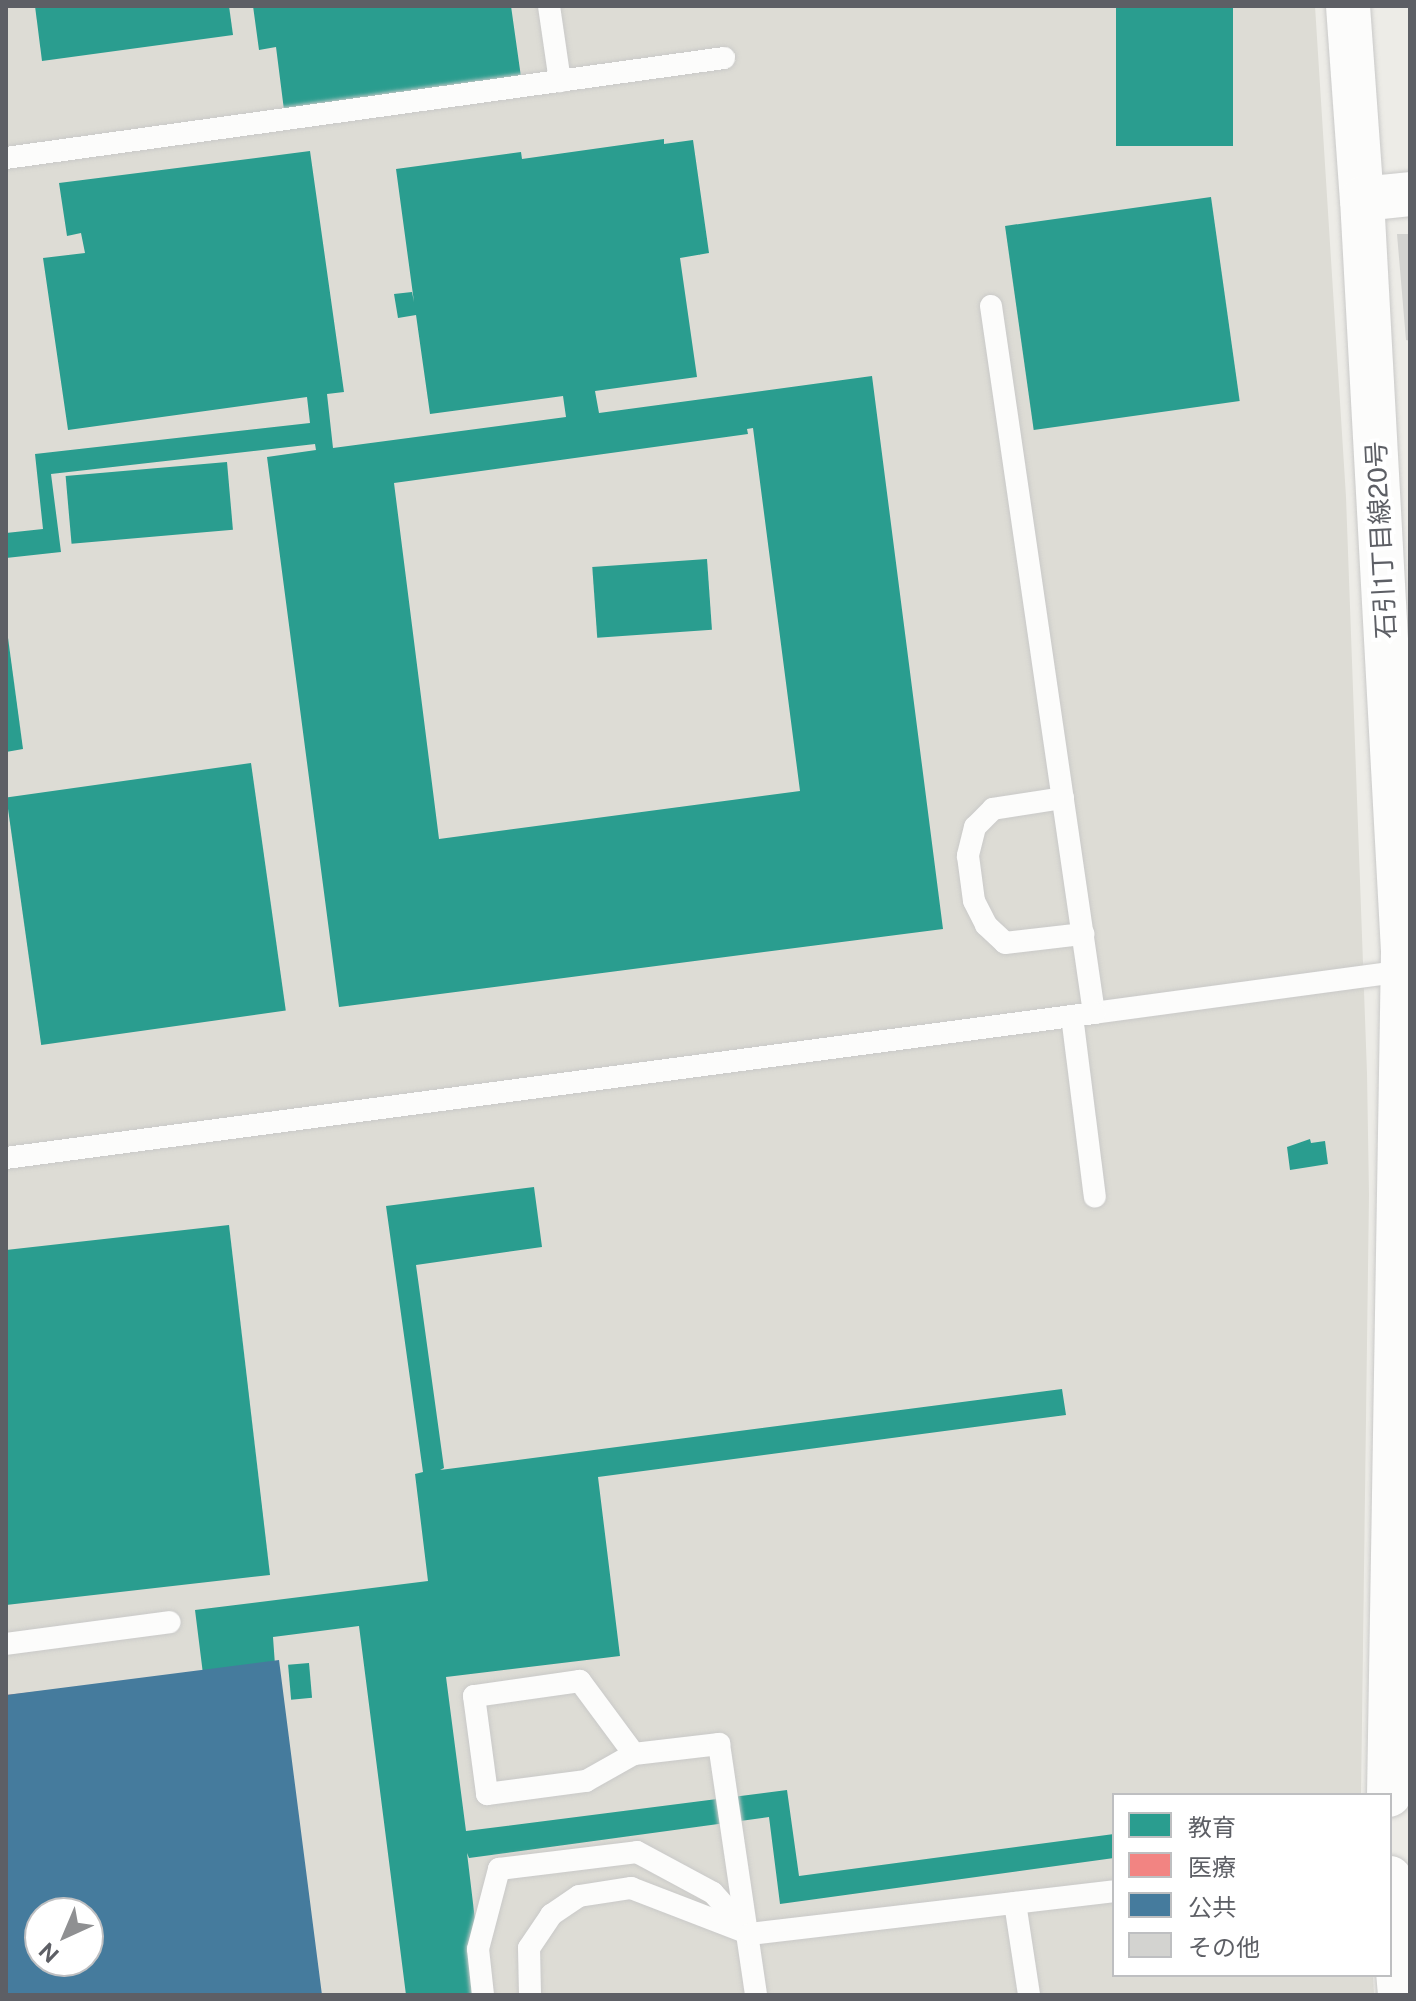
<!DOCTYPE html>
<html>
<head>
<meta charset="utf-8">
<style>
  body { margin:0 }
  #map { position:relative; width:1416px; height:2001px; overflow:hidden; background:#edece7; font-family:"Public Sans","Noto Sans JP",sans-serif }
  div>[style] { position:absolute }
  .education>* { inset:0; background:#dddcd5 }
  .schools>* { inset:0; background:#2a9d8f; transform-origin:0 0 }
  .health>* { inset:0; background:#f28482 }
  .public>* { inset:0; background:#457b9d }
  .building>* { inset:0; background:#d3d3d0 }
  .roads { filter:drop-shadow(0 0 2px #c9c9c8) drop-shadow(0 0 2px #c9c9c8) }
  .lane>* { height:22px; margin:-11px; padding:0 11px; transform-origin:11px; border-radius:11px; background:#fcfcfb }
  .street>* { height:44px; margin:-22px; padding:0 22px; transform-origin:22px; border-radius:22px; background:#fcfcfb }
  span { translate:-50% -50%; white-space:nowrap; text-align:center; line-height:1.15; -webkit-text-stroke:8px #fff; paint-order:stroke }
  .street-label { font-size:26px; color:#5d5f65 }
  .frame { position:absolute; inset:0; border:8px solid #5d5f65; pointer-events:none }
  .legend { position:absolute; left:1112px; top:1793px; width:280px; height:184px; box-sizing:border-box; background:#fff; border:2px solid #bebfc1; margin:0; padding:10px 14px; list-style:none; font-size:24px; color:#5d5f65 }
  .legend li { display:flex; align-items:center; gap:16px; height:40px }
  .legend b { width:40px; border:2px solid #bebfc1 }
  .north { position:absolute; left:24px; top:1897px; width:80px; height:80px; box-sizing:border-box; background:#fff; border:2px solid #bebfc1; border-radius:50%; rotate:224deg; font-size:22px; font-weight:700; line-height:32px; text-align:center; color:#5d5f65 }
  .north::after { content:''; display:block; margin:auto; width:28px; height:36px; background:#8f9092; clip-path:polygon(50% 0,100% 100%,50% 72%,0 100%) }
</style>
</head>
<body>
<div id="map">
  <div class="education">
    <div style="clip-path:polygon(evenodd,6px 6px,1315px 6px,1346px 497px,1367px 1073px,1369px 1195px,1361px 1795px,1114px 1795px,1114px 1975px,1373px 1975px,1374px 1995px,6px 1995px,6px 6px,40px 1913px,88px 1913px,88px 1961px,40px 1961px,40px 1913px)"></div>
  </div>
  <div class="schools">
    <div style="clip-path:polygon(35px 6px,229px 6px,233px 35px,42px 61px)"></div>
    <div style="clip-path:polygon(253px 6px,511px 6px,521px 77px,284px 110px,276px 47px,259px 50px)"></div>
    <div style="left:1116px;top:6px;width:117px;height:140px"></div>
    <div style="clip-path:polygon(evenodd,664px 139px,664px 144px,693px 140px,709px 253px,680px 258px,697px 377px,595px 391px,599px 413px,872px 376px,943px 929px,339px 1007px,267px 457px,316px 450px,315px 444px,51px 474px,61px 552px,6px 558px,6px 533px,43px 529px,35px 454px,310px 423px,307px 397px,68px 430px,43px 258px,85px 253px,81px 233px,67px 236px,59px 183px,310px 151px,344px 392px,327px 394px,333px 448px,566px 417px,563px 396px,430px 414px,416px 315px,398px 318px,394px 294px,412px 292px,414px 302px,396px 169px,521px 152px,522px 159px,664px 139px,753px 428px,800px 791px,439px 839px,394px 483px,748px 434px,747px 429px,753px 428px)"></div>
    <div style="left:1211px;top:197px;width:206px;height:208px;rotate:82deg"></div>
    <div style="left:227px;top:462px;width:68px;height:162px;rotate:85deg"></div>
    <div style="left:707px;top:559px;width:71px;height:115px;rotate:86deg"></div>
    <div style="clip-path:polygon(6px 623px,23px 749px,6px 752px)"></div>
    <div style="left:251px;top:763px;width:250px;height:247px;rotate:82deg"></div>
    <div style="clip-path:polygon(1310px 1139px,1311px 1143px,1325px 1141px,1328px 1164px,1290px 1170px,1287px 1147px)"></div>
    <div style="clip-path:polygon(534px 1187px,542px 1247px,416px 1265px,444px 1468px,440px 1470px,1062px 1389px,1066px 1415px,598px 1477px,620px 1656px,446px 1677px,466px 1831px,787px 1790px,799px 1876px,1114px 1834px,1114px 1858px,780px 1904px,769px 1817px,469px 1858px,467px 1853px,484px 1995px,406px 1995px,359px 1626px,273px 1637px,275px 1665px,203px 1674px,195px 1610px,428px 1581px,415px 1474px,423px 1472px,386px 1206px)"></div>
    <div style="clip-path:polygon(229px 1225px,270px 1575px,6px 1605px,6px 1250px)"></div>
    <div style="left:309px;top:1663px;width:35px;height:21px;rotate:85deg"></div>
    <div style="left:167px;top:1828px;width:157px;height:58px;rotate:82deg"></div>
  </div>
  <div class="health">
    <div style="clip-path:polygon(evenodd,277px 1665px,321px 1995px,132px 1995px,195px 1985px,171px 1813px,103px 1822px,125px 1995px,6px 1995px,6px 1695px,277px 1665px,40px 1913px,88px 1913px,88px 1961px,40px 1961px,40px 1913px)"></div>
  </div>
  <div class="public">
    <div style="clip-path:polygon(evenodd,279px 1660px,322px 1995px,6px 1995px,6px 1695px,279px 1660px,40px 1913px,88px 1913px,88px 1961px,40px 1961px,40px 1913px)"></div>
  </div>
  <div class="building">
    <div style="clip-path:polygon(1397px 234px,1410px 234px,1410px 341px,1406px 340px)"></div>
  </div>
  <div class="roads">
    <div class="lane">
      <div style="left:549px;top:6px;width:76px;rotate:81.7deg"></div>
      <div style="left:6px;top:158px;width:725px;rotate:-7.93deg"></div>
      <div style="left:991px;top:306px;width:714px;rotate:81.71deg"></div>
      <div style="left:1094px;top:1013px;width:312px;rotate:-7.7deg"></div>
      <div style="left:1063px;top:798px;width:71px;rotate:171.1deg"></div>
      <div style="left:993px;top:809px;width:25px;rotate:135deg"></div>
      <div style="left:975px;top:827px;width:30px;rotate:104deg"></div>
      <div style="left:968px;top:856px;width:45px;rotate:82.4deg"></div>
      <div style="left:974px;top:901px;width:27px;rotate:63deg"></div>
      <div style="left:986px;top:925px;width:26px;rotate:43deg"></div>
      <div style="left:1005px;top:943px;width:79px;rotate:-6.6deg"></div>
      <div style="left:1072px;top:1016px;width:182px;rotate:82.8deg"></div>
      <div style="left:6px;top:1158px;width:1098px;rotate:-7.59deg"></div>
      <div style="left:6px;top:1644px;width:165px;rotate:-7.6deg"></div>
      <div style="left:634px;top:1754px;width:91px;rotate:-126.5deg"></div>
      <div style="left:580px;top:1681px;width:107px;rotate:171.9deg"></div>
      <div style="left:474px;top:1696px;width:99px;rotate:82.4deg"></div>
      <div style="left:487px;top:1794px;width:100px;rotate:-7.5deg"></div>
      <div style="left:586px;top:1781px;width:55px;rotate:-29.4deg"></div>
      <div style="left:634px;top:1754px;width:86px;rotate:-6.7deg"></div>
      <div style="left:719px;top:1744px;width:254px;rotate:81.6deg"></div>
      <div style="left:1015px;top:1903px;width:93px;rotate:81.3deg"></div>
      <div style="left:483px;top:1995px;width:46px;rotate:-96.2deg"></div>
      <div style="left:478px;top:1949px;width:83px;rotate:-75.3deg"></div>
      <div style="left:499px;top:1869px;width:139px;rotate:-7deg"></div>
      <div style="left:637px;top:1852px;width:86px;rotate:28.3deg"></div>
      <div style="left:713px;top:1893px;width:52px;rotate:48.1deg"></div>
      <div style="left:530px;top:1995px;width:47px;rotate:-91.2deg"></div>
      <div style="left:529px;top:1948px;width:40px;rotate:-56deg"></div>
      <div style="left:551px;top:1915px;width:34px;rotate:-34deg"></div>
      <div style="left:579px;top:1896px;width:53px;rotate:-8.7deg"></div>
      <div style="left:631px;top:1888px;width:128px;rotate:21.1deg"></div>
      <div style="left:750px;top:1934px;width:367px;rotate:-6.7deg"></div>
    </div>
    <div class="street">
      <div style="left:1348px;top:6px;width:194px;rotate:85.9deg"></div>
      <div style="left:1362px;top:199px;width:754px;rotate:86.88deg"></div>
      <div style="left:1403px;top:952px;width:843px;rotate:90.95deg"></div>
      <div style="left:1362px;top:199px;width:48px;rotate:-5.9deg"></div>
      <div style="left:1390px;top:1878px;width:117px;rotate:85.1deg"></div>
    </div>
  </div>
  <div class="street-label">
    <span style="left:1381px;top:540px;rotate:-93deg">石引1丁目線20号</span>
  </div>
  <div class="frame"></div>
  <ul class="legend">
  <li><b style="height:22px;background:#2a9d8f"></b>教育</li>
  <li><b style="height:22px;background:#f28482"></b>医療</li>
  <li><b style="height:22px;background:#457b9d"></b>公共</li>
  <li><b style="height:22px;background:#d3d3d0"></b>その他</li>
  </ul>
  <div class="north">N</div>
</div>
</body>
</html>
